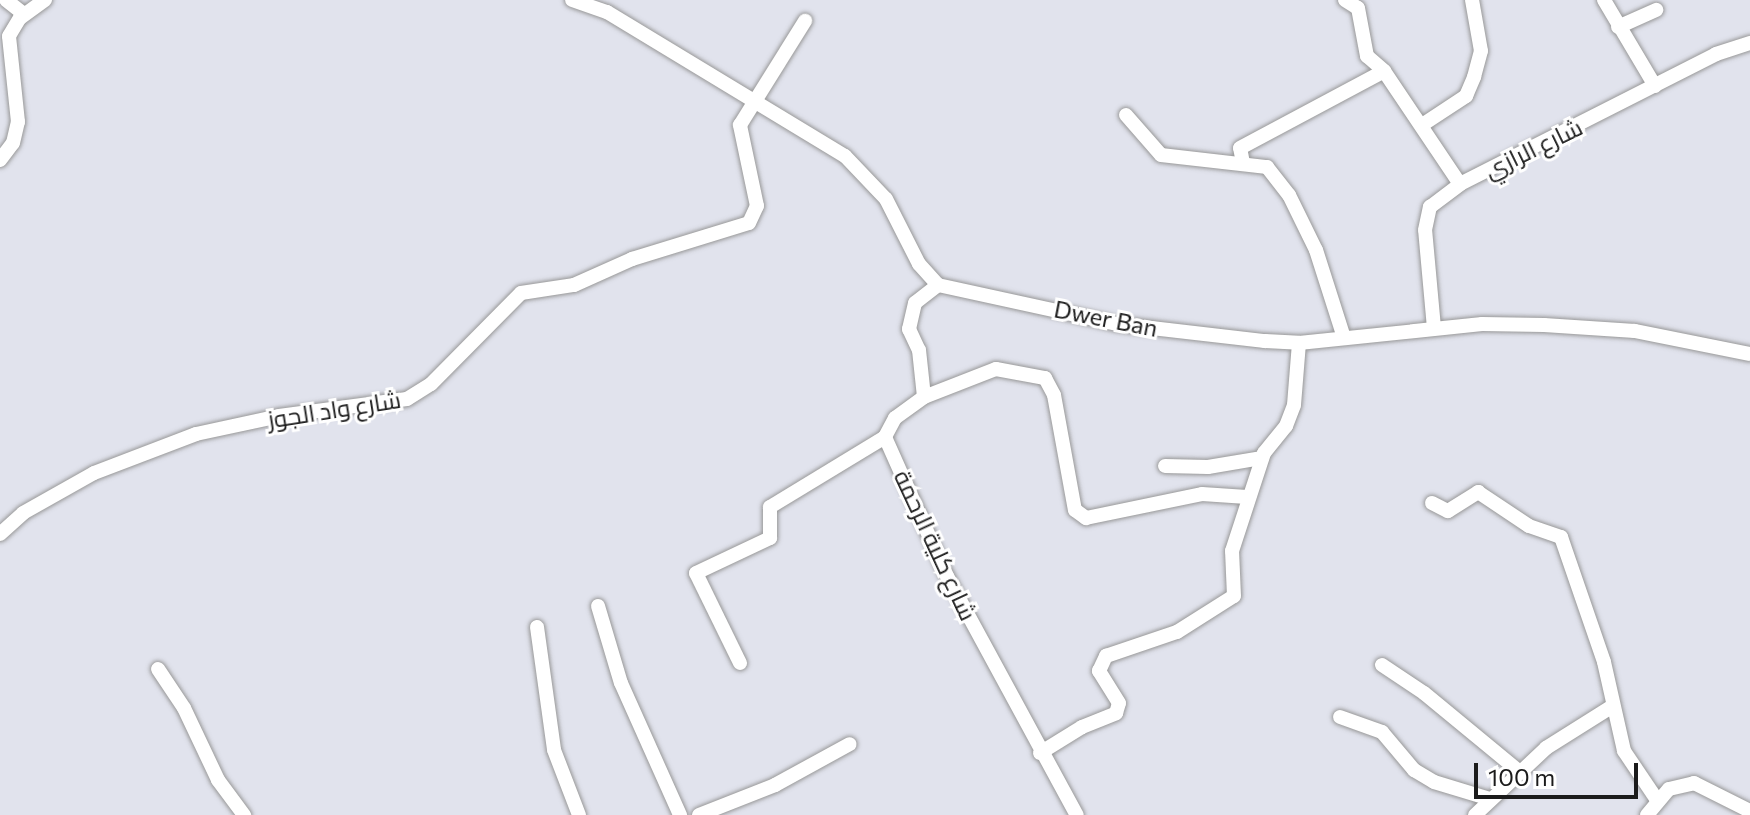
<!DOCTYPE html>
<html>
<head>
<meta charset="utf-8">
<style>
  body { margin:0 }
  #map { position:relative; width:1750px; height:815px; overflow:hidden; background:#e1e3ed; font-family:Commissioner,Cairo,sans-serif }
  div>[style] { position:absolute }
  .roads { filter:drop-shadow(0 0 2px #989898) drop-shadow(0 0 2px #989898) }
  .minor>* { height:14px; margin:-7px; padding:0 7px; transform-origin:7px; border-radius:7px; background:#fff }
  span { translate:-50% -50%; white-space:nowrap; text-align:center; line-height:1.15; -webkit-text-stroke:6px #fff; paint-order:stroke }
  .street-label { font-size:24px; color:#1b1b1b }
  .scale { position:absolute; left:1474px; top:763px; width:164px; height:36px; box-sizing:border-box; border:4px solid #1b1b1b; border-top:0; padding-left:10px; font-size:24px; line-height:28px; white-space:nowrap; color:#1b1b1b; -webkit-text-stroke:6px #fff; paint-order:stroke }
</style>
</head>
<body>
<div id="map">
  <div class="roads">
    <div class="minor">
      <div style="left:6px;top:0;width:23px;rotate:38deg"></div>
      <div style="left:572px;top:0;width:37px;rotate:19deg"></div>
      <div style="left:607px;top:12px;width:278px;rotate:31.2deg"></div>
      <div style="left:845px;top:156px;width:59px;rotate:46.4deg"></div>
      <div style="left:886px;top:199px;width:73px;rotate:63.1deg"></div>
      <div style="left:919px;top:264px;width:28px;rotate:48deg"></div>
      <div style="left:938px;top:285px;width:183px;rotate:12.3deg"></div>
      <div style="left:1117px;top:324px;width:149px;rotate:6.6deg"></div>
      <div style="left:1265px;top:341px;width:34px;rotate:3deg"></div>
      <div style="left:1299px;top:343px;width:184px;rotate:-5.9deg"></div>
      <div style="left:1482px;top:324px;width:62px;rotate:0.9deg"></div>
      <div style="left:1544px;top:325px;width:91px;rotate:3.8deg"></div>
      <div style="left:1635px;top:331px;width:117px;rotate:11.3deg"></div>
      <div style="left:1345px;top:0;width:15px;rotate:32deg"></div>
      <div style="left:1358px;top:8px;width:49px;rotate:79.4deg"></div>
      <div style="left:1367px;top:56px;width:23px;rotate:41deg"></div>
      <div style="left:1604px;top:0;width:100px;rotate:59.3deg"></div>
      <div style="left:1618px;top:27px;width:42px;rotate:-24.1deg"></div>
      <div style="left:1126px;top:115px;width:53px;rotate:48.8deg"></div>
      <div style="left:1161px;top:155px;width:107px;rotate:6.5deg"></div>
      <div style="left:1267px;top:167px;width:36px;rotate:52deg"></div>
      <div style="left:1289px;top:195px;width:61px;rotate:63.9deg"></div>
      <div style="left:1316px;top:250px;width:92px;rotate:72.3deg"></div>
      <div style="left:1422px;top:125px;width:53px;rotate:-33.4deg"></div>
      <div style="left:1466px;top:96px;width:21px;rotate:-67deg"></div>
      <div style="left:1474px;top:77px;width:27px;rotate:-75deg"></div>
      <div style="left:1481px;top:51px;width:52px;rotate:-100deg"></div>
      <div style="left:0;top:160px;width:21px;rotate:-53deg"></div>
      <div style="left:13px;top:143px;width:22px;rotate:-77deg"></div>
      <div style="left:18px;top:122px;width:86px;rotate:-96deg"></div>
      <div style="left:9px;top:36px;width:21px;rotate:-59deg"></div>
      <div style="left:20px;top:18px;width:31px;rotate:-36deg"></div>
      <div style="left:1243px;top:163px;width:15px;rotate:-101deg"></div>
      <div style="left:1240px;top:148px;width:163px;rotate:-28.1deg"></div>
      <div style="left:1384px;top:71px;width:136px;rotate:56.1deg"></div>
      <div style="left:938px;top:285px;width:29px;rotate:142deg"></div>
      <div style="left:915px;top:303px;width:27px;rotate:103deg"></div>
      <div style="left:909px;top:329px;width:23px;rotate:65deg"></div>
      <div style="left:919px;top:350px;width:47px;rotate:83.9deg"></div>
      <div style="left:924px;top:397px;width:36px;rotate:144deg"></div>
      <div style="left:895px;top:418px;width:21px;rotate:118deg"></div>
      <div style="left:885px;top:437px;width:152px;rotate:66deg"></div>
      <div style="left:947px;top:576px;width:272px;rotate:61.5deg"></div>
      <div style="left:1434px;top:328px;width:98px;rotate:-95.2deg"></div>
      <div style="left:1425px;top:230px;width:24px;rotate:-78deg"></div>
      <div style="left:1430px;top:207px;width:38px;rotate:-37deg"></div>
      <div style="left:1460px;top:184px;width:287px;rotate:-26.9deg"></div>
      <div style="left:1716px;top:54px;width:36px;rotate:-18deg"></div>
      <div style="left:924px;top:397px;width:77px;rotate:-21.3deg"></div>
      <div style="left:996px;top:369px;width:50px;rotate:10.4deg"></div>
      <div style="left:1045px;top:378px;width:19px;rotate:62deg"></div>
      <div style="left:1054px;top:395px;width:117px;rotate:79.7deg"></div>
      <div style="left:1075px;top:510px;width:14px;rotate:36deg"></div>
      <div style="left:1086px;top:518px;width:118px;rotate:-11.7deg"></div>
      <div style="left:1202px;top:494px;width:45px;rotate:3.8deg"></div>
      <div style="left:1165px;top:466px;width:43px;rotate:1.3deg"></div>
      <div style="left:1208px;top:467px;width:55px;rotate:-9.5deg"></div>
      <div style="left:1432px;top:503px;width:18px;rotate:27deg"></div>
      <div style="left:1448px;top:511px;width:36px;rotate:-32deg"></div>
      <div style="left:1478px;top:492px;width:61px;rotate:33.7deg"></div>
      <div style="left:1529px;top:526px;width:34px;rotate:19deg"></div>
      <div style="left:1561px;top:537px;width:132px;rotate:71deg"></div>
      <div style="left:1604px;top:662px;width:91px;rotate:77.3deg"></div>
      <div style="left:1624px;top:751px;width:59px;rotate:56deg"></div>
      <div style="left:0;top:534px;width:31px;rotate:-42deg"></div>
      <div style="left:23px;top:513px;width:81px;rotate:-29.4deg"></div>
      <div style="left:94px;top:473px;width:109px;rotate:-20.9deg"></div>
      <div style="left:196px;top:434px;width:85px;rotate:-12.2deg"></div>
      <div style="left:279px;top:416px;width:129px;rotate:-7.6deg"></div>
      <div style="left:407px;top:399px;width:28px;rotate:-32deg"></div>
      <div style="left:431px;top:384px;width:128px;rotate:-45.3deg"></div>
      <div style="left:521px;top:293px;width:54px;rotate:-8.6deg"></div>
      <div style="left:574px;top:285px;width:64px;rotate:-24.1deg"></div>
      <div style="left:632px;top:259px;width:122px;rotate:-17.1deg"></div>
      <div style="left:749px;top:223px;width:19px;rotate:-65deg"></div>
      <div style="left:757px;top:206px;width:83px;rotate:-101.9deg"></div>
      <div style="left:740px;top:125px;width:123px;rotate:-58deg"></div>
      <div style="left:598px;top:606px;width:80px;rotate:73.4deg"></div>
      <div style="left:621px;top:683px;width:145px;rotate:65.9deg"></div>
      <div style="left:537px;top:627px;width:124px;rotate:82.1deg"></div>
      <div style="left:554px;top:750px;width:70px;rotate:69deg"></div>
      <div style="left:740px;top:663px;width:100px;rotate:-116.1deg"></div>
      <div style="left:696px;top:573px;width:82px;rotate:-25.3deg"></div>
      <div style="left:770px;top:538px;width:31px;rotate:-90deg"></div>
      <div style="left:770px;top:507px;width:135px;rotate:-31.3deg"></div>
      <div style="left:1382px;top:665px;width:50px;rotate:33.7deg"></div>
      <div style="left:1424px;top:693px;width:124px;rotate:39.5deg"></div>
      <div style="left:158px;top:669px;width:47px;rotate:56.3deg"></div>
      <div style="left:184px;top:708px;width:80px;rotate:64.7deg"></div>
      <div style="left:218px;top:780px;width:44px;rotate:53.4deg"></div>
      <div style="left:1340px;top:717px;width:45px;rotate:19.7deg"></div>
      <div style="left:1382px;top:732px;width:50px;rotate:49.9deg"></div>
      <div style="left:1414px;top:770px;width:23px;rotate:31deg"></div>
      <div style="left:1434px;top:782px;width:59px;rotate:16.9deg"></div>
      <div style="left:1040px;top:753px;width:49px;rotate:-31.8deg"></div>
      <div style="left:1082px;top:727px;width:37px;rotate:-22deg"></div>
      <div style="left:1116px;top:713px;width:10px;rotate:-73deg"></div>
      <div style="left:1119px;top:703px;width:38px;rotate:-122deg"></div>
      <div style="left:1099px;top:671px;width:17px;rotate:-65deg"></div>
      <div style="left:1106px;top:656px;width:75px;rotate:-18.7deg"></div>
      <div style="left:1177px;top:632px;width:67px;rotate:-32.3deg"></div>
      <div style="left:1234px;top:596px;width:45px;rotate:-92.5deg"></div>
      <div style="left:1232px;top:551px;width:103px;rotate:-71.9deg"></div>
      <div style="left:1264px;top:453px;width:35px;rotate:-51deg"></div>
      <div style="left:1286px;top:426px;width:22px;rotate:-69deg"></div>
      <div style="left:1294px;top:405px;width:62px;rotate:-85.4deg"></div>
      <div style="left:699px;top:815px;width:82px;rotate:-21.5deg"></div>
      <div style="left:775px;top:785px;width:85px;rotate:-28.7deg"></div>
      <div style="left:1475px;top:815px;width:98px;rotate:-43.3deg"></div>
      <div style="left:1546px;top:748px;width:77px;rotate:-32.2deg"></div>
      <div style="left:1647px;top:815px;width:34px;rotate:-50deg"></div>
      <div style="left:1669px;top:789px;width:26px;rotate:-13deg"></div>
      <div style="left:1694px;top:783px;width:63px;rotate:26.6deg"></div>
    </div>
  </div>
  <div class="street-label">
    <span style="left:1533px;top:148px;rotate:-26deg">شارع الرازي</span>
    <span style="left:1106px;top:318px;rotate:11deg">Dwer Ban</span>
    <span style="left:334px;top:409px;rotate:-9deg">شارع واد الجوز</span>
    <span style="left:936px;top:545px;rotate:65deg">شارع كلية الرحمة</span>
  </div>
  <div class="scale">100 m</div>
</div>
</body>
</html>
